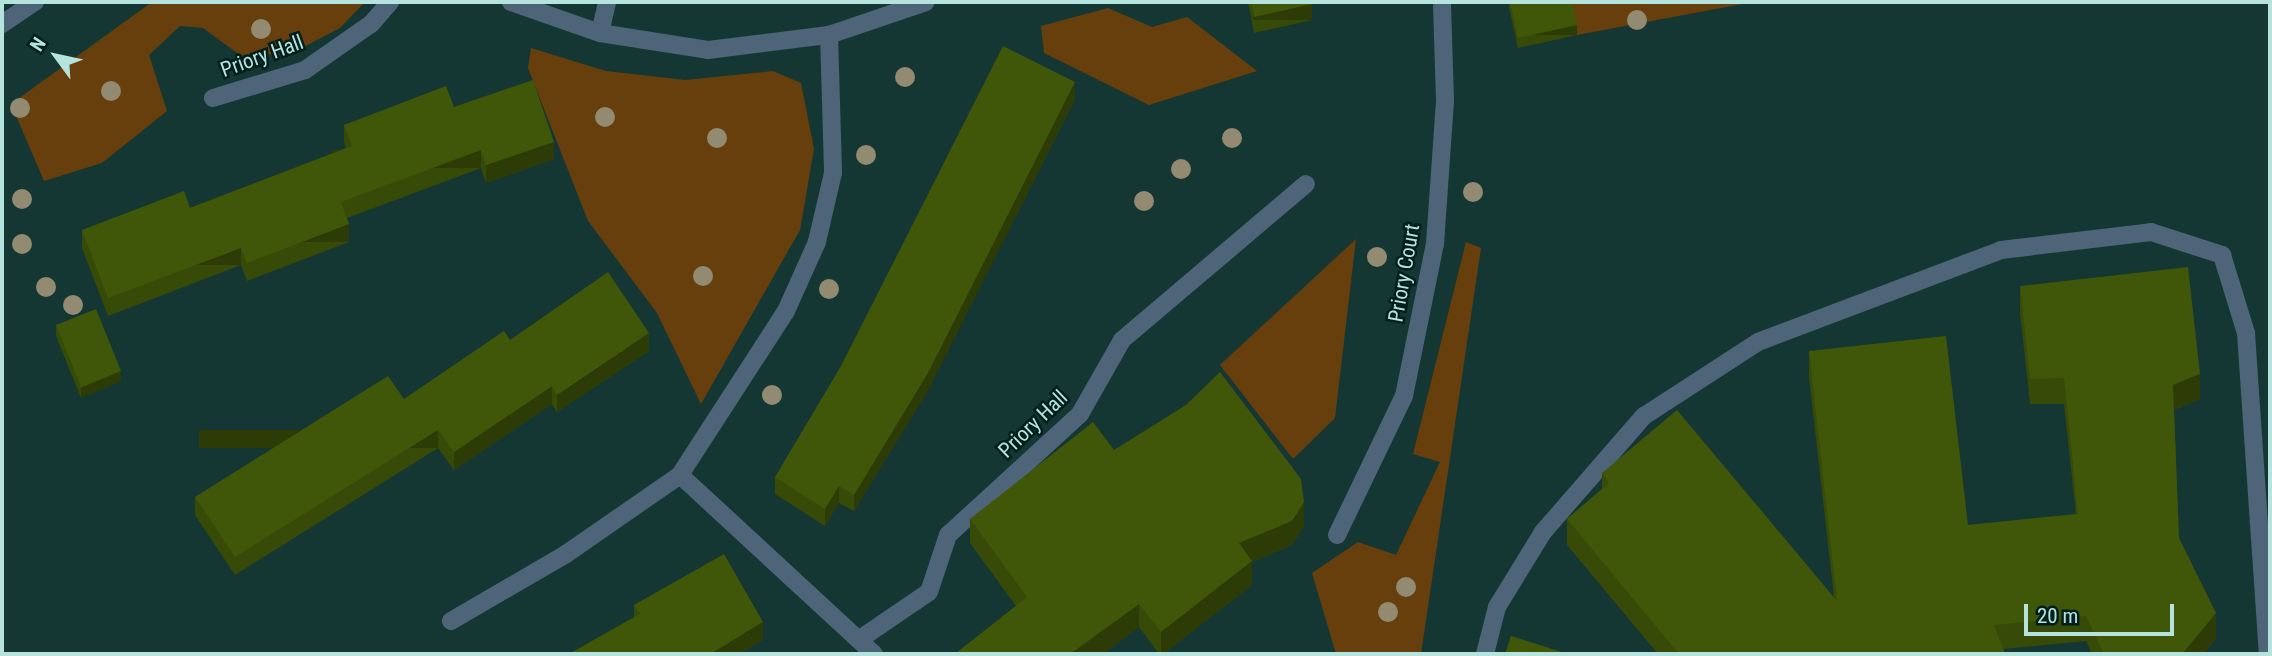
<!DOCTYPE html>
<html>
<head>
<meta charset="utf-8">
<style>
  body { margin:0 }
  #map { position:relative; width:2272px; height:656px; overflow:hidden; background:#153733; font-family:"Roboto Condensed",sans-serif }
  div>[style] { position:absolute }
  .green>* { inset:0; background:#673f0d }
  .minor>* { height:18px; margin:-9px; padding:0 9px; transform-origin:9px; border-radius:9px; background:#4e6478 }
  .trees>* { width:20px; height:20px; margin:-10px; border-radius:50%; background:#928a71 }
  .wall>* { inset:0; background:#374a08 }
  .shaded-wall>* { inset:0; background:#2d3c06; transform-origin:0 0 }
  .building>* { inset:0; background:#405609; transform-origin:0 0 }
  span { translate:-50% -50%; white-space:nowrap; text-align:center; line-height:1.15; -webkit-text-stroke:5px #001e1b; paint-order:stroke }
  .street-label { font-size:21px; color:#b4e4dd }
  .frame { position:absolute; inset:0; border:4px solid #b4e4dd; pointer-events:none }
  .north { position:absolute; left:21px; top:21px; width:70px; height:70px; -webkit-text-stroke:5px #001e1b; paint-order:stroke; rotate:303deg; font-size:19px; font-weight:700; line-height:28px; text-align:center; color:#b4e4dd }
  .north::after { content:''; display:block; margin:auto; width:24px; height:32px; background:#b4e4dd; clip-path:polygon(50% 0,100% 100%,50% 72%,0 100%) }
  .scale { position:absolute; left:2024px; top:604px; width:150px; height:32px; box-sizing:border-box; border:4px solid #b4e4dd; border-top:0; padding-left:9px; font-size:21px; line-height:24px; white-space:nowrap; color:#b4e4dd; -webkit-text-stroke:5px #001e1b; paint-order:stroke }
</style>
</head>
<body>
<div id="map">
  <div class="green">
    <div style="clip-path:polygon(152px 2px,365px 2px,340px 28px,290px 54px,240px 55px,203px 28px,180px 26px,149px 55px,167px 111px,102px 163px,44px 181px,11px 104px)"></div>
    <div style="clip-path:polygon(1570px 2px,1753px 2px,1577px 35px)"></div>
    <div style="clip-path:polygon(1108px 8px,1152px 27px,1187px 17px,1257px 71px,1149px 105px,1044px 53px,1041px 26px)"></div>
    <div style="clip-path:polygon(531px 48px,606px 71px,685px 80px,773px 71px,801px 83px,814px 149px,800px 230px,701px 404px,657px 313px,588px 221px,528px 68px)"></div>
    <div style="clip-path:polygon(1356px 239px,1335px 418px,1293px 459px,1220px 365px)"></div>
    <div style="clip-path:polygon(1466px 242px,1481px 248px,1421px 654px,1336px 654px,1312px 573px,1358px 542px,1396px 555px,1440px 462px,1413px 454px)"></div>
  </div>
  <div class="minor">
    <div style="left:511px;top:2px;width:94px;rotate:19.2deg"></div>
    <div style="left:600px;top:33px;width:109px;rotate:8.9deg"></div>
    <div style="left:708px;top:50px;width:122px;rotate:-7.1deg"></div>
    <div style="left:829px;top:35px;width:138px;rotate:88.3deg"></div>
    <div style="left:833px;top:173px;width:71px;rotate:103.1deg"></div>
    <div style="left:817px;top:242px;width:76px;rotate:114.2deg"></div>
    <div style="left:786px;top:311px;width:195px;rotate:122.9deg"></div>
    <div style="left:680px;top:475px;width:264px;rotate:42.7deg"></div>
    <div style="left:2px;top:24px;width:40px;rotate:-34deg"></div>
    <div style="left:600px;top:33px;width:32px;rotate:-77deg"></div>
    <div style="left:829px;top:35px;width:102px;rotate:-18.8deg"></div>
    <div style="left:213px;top:98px;width:96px;rotate:-16.9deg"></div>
    <div style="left:305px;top:70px;width:80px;rotate:-34.9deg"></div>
    <div style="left:371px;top:24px;width:29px;rotate:-49deg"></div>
    <div style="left:1337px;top:535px;width:154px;rotate:-64.3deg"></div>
    <div style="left:1404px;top:396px;width:155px;rotate:-78.5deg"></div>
    <div style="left:1435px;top:244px;width:144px;rotate:-86deg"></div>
    <div style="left:1445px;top:100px;width:98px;rotate:-91.8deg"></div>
    <div style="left:451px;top:621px;width:133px;rotate:-30.2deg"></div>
    <div style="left:566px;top:554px;width:139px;rotate:-34.7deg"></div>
    <div style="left:860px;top:639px;width:83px;rotate:-34.3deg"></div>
    <div style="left:929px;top:592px;width:60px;rotate:-71.6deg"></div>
    <div style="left:948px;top:535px;width:179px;rotate:-42.5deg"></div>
    <div style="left:1080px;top:414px;width:85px;rotate:-60.4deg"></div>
    <div style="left:1122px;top:340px;width:241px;rotate:-40.3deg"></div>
    <div style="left:1485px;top:654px;width:49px;rotate:-75.7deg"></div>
    <div style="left:1497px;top:607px;width:88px;rotate:-58.5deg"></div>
    <div style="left:1543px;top:532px;width:154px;rotate:-49deg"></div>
    <div style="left:1644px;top:416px;width:136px;rotate:-33deg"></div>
    <div style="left:1758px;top:342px;width:260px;rotate:-20.7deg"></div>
    <div style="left:2001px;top:250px;width:151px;rotate:-6.8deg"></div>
    <div style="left:2151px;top:232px;width:75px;rotate:17.9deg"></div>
    <div style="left:2222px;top:255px;width:82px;rotate:72.9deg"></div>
    <div style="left:2246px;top:333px;width:322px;rotate:86.1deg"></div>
  </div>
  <div class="trees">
    <div style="left:1637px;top:20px"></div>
    <div style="left:261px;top:29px"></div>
    <div style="left:905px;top:77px"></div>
    <div style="left:111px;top:91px"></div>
    <div style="left:20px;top:108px"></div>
    <div style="left:605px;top:117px"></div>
    <div style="left:717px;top:138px"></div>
    <div style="left:1232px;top:138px"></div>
    <div style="left:866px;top:155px"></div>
    <div style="left:1181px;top:169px"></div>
    <div style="left:1473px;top:192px"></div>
    <div style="left:22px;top:199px"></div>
    <div style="left:1144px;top:201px"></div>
    <div style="left:22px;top:244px"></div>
    <div style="left:1377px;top:257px"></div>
    <div style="left:703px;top:276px"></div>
    <div style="left:46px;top:287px"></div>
    <div style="left:829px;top:289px"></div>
    <div style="left:73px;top:305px"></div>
    <div style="left:772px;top:395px"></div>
    <div style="left:1406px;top:587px"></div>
    <div style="left:1388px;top:612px"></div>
  </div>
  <div class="wall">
    <div style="clip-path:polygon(1248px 2px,1312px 2px,1312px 20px,1254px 33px)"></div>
    <div style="clip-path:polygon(1509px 2px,1572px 2px,1577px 35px,1518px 48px,1509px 7px)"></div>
    <div style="clip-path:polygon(1075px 99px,928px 390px,854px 511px,839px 503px,825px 526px,775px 494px,775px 477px)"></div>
    <div style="clip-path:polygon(454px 107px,554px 159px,486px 183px,481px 168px,347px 218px,349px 242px,247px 281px,241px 265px,108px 316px,82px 248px,82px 230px,190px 208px,346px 148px,344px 142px,344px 125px)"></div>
    <div style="clip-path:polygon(2020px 286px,2200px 399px,2174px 410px,2179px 538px,2216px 639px,2203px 654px,2092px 654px,2086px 641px,2003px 649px,2005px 654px,1658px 654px,1567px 545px,1567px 519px,1602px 489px,1602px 473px,1834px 597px,1809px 377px,1809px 351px,1968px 525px,2076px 514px,2064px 404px,2030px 404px,2020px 312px)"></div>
    <div style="clip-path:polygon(56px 326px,121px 381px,81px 398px,56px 336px)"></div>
    <div style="clip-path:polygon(510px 340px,649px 351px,557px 412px,552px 404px,454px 470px,438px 448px,235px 575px,195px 515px,195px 497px,404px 399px)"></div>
    <div style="clip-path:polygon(1114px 450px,1304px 526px,1292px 545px,1252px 562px,1252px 585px,1163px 654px,1159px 654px,1139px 627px,1103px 654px,955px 654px,1016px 606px,970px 543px,970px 519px)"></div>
    <div style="clip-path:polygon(634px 605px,763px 640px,739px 654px,569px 654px,634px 617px)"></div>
  </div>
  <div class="shaded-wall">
    <div style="left:1312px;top:4px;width:16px;height:59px;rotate:90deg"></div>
    <div style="left:1577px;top:25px;width:10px;height:60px;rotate:90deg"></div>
    <div style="clip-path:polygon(1075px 82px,1075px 99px,928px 390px,854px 511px,854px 495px)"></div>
    <div style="clip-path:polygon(554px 142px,554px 159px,486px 183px,486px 165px)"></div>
    <div style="left:481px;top:150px;width:18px;height:149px;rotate:90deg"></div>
    <div style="left:349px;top:224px;width:18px;height:109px;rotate:90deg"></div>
    <div style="left:241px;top:248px;width:17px;height:142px;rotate:90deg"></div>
    <div style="clip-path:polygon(649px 333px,649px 351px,557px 412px,557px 395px)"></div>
    <div style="clip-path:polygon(121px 371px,121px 381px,81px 398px,81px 388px)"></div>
    <div style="clip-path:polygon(2200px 374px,2200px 399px,2173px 410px,2173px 385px)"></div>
    <div style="clip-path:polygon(552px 386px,552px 404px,454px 470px,454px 452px)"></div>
    <div style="left:438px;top:430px;width:18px;height:239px;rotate:90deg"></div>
    <div style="clip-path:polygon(839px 486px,839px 503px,825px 526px,825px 509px)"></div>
    <div style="clip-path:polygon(1304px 502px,1304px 526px,1292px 545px,1252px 562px,1252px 585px,1163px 654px,1161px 654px,1161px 632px,1239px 543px)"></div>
    <div style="clip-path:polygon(1139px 604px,1139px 627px,1103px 654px,1070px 654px)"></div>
    <div style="clip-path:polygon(2216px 613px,2216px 639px,2203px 654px,2182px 654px)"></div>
    <div style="clip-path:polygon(763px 622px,763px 640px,739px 654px,710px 654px)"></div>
  </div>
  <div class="building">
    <div style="clip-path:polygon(1251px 2px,1312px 2px,1312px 4px,1254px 17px)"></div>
    <div style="clip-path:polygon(1510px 2px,1572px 2px,1577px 25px,1518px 38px)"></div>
    <div style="clip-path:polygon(1003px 46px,1075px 82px,928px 373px,854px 495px,839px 486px,825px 509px,775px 477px,841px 366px)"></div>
    <div style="clip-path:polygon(533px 80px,554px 142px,486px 165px,481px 150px,341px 202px,349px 224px,247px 263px,241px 248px,108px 298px,82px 230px,184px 191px,190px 208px,352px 146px,344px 125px,446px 86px,454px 107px)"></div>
    <div style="clip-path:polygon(2188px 267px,2200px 374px,2173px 385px,2179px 538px,2216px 613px,2182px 654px,2116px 654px,2103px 652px,2086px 616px,1994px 625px,2005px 654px,1679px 654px,1567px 519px,1609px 483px,1602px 473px,1677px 410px,1837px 601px,1809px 351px,1946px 336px,1968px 525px,2078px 514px,2064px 378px,2030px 379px,2020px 286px)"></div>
    <div style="clip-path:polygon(608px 272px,649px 333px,557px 395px,552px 386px,454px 452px,438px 430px,235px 557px,195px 497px,388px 376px,404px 399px,504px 331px,510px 340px)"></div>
    <div style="left:96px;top:309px;width:67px;height:43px;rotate:68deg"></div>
    <div style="clip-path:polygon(1220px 372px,1301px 479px,1304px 502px,1292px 521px,1239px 543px,1252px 561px,1161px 632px,1139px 604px,1070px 654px,955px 654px,1027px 597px,970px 519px,1093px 422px,1114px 450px,1186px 405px)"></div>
    <div style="clip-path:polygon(724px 554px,763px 622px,710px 654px,569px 654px,640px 614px,634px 605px)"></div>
    <div style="clip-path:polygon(1511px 636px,1568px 654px,1505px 654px)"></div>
  </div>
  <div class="street-label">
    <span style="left:262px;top:56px;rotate:-20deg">Priory Hall</span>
    <span style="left:1404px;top:273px;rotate:-80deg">Priory Court</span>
    <span style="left:1033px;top:424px;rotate:-44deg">Priory Hall</span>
  </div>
  <div class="frame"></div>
  <div class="north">N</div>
  <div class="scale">20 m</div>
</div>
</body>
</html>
